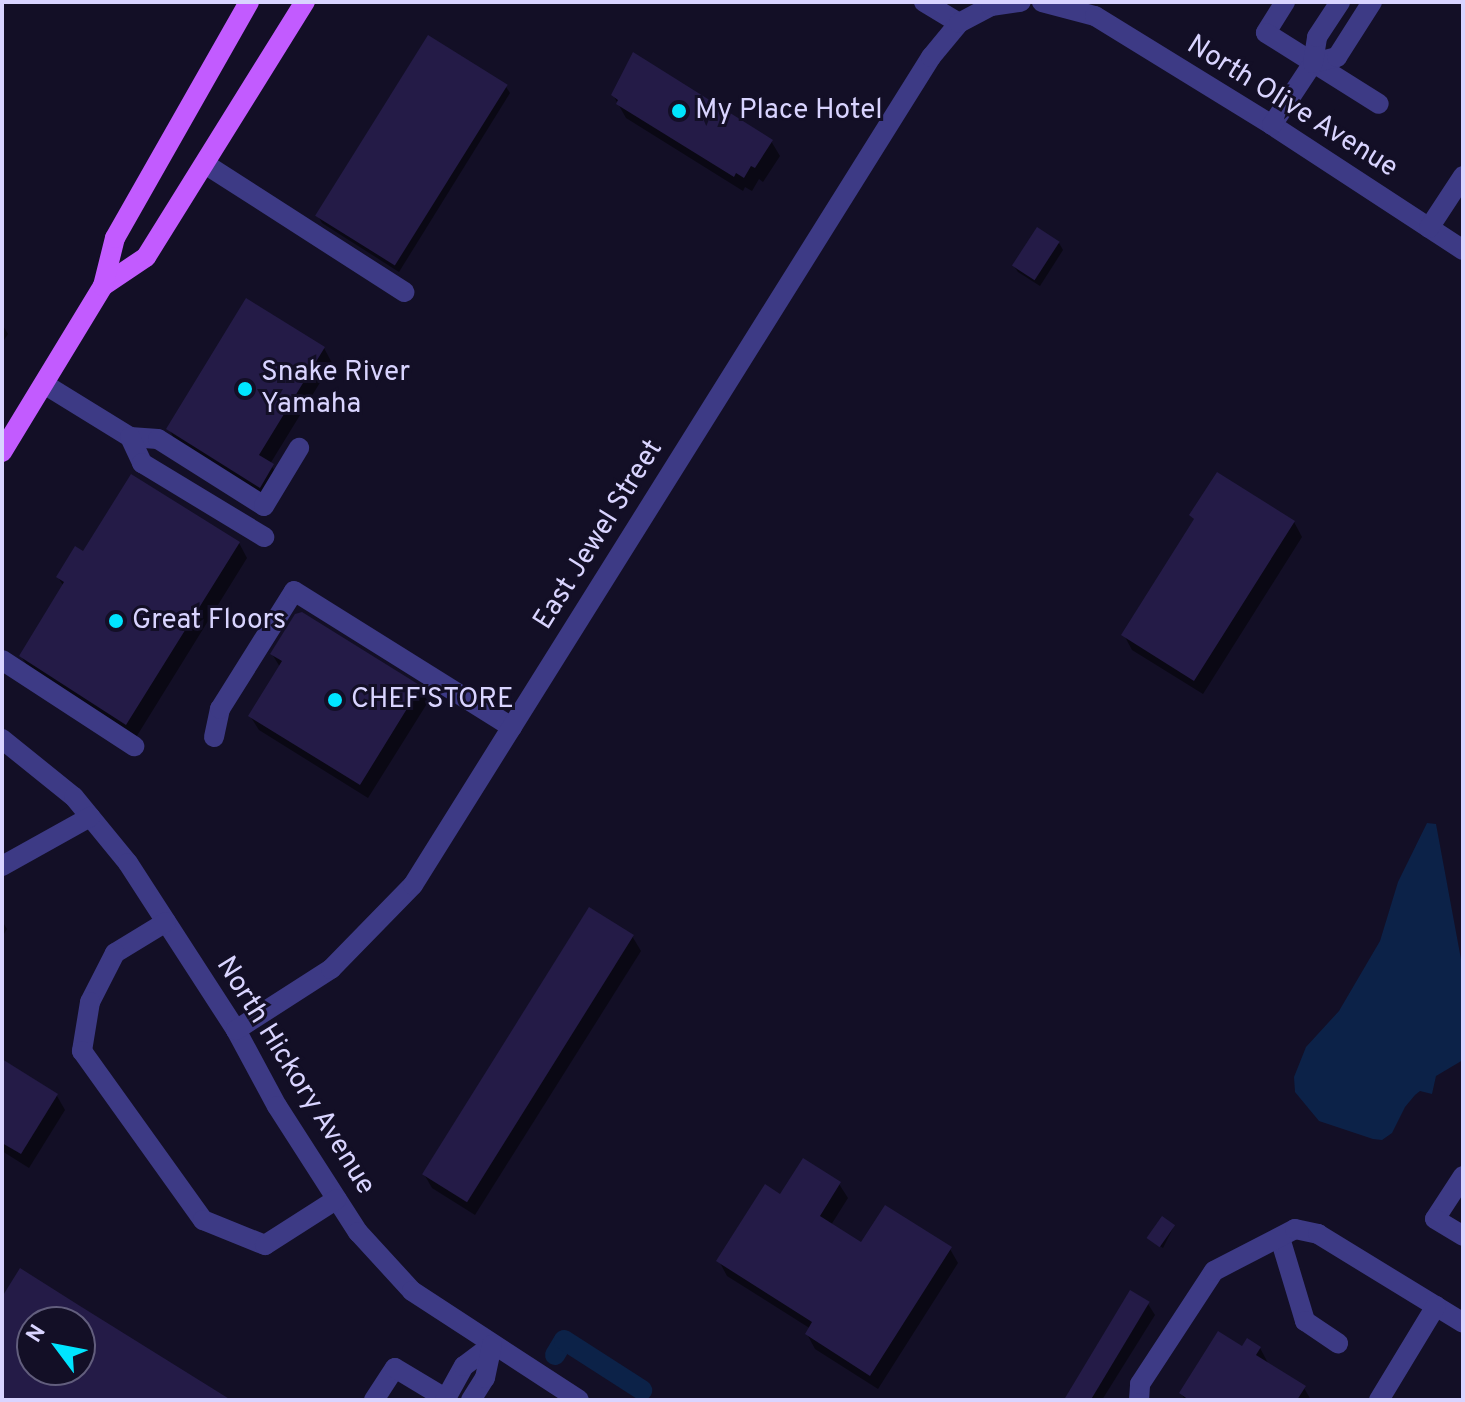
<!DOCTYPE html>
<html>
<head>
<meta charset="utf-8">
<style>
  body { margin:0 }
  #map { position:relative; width:1465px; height:1402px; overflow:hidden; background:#130f26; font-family:Overpass,sans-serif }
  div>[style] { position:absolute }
  .water>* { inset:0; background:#0c2248 }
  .shadow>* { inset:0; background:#0007 }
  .canal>* { height:20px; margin:-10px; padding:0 10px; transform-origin:10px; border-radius:10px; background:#0c2248 }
  .building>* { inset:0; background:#241b47; transform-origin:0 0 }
  .minor>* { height:20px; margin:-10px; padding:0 10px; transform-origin:10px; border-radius:10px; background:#3d3a85 }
  .major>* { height:20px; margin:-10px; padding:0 10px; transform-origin:10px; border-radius:10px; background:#c25bff }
  .dots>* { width:22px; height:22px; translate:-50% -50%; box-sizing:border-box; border:4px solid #130f26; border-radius:50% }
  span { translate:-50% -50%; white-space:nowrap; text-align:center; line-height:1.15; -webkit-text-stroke:6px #130f26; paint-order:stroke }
  .street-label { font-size:28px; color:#d9d4ff }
  .poi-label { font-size:28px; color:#d9d4ff }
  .left { translate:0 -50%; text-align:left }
  .frame { position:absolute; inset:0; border:4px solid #d9d4ff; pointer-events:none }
  .north { position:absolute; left:16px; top:1306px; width:80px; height:80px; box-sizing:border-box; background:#130f26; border:2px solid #625e7d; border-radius:50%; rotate:302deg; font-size:22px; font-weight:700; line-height:32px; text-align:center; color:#d9d4ff }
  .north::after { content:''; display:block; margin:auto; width:28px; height:36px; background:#00e5ff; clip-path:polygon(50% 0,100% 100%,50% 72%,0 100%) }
</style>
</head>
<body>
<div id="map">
  <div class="water">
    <div style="clip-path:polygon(1427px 823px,1436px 824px,1463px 970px,1463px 1060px,1436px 1076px,1432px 1094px,1420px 1091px,1415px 1095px,1405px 1107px,1392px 1133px,1382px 1140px,1373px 1139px,1319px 1121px,1295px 1092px,1294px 1077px,1306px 1047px,1339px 1011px,1380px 941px,1398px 882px)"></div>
  </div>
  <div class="shadow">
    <div style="clip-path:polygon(506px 87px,510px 93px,399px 272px,322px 223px,318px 216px)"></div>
    <div style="clip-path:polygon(613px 95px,771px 141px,780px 156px,763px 182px,759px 179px,752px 191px,745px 187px,743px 191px,626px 118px)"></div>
    <div style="clip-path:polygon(1059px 243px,1063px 250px,1040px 286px,1018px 272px,1014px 266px)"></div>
    <div style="clip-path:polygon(2px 324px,8px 334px,2px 343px)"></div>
    <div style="clip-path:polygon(324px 348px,332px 363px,270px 464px,281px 480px,268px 501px,177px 444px,169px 429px)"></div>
    <div style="clip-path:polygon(1192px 515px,1294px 522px,1302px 537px,1203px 694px,1132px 650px,1124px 635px,1195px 521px)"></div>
    <div style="clip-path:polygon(239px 543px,247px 558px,135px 739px,30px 670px,21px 656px,64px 587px,58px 577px,84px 554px)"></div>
    <div style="clip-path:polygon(272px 654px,420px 687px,428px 702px,368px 798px,259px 730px,250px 716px,280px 667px)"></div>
    <div style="clip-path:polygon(2px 921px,7px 929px,2px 937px)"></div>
    <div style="clip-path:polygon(632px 936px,641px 951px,475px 1215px,432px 1188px,424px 1174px)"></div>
    <div style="clip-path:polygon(2px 1061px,57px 1096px,65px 1110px,29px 1168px,2px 1151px)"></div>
    <div style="clip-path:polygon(839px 1184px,848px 1198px,831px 1225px,862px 1245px,950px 1249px,958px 1263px,878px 1389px,815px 1349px,807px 1334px,811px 1329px,727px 1276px,719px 1261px,781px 1197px)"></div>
    <div style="clip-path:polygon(1174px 1226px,1163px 1248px,1152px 1241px)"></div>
    <div style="clip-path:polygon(1148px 1304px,1155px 1315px,1102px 1400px,1068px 1400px)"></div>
    <div style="clip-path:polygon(1260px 1348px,1268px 1363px,1304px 1388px,1311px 1400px,1185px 1400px,1181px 1393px)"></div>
  </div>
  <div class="canal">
    <div style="left:555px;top:1355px;width:17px;rotate:-59deg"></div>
    <div style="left:564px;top:1340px;width:93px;rotate:32.7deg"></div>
  </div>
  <div class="building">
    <div style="left:428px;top:35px;width:94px;height:213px;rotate:32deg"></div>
    <div style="clip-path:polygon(633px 52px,773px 140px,755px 168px,751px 166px,744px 178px,736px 173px,734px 177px,616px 104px,618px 100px,611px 95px)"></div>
    <div style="left:1037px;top:227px;width:27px;height:46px;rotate:33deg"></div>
    <div style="clip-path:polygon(246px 298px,325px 347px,259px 455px,274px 464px,260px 488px,166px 429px)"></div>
    <div style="clip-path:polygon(1217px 472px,1295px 521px,1194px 681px,1121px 635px,1194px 519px,1189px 515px)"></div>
    <div style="clip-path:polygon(131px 474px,240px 542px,126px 725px,19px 656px,64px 582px,56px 577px,75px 546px,83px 551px)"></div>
    <div style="clip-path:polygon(302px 612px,421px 686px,360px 785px,248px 716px,282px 661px,270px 654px,295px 614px)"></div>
    <div style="left:589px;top:907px;width:53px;height:315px;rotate:32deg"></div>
    <div style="clip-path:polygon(2px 1059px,58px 1094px,21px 1154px,2px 1143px)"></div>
    <div style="clip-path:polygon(803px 1158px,841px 1182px,820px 1216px,861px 1242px,885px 1205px,952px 1247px,870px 1376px,805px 1334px,812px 1322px,716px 1261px,765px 1184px,780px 1194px)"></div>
    <div style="left:1162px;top:1216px;width:16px;height:27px;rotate:35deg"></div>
    <div style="clip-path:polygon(evenodd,20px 1268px,80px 1306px,231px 1400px,2px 1400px,2px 1297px,20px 1268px,32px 1322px,80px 1322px,80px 1370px,32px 1370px,32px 1322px)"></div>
    <div style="left:1130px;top:1290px;width:23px;height:129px;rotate:31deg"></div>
    <div style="clip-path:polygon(1218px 1331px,1242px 1346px,1247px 1338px,1261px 1347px,1256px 1355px,1306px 1386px,1297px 1400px,1189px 1400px,1179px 1393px)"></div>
  </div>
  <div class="minor">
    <div style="left:924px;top:2px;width:41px;rotate:31deg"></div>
    <div style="left:1042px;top:2px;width:55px;rotate:14.8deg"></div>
    <div style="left:1095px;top:16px;width:208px;rotate:31.6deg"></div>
    <div style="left:1272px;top:125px;width:228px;rotate:33.2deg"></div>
    <div style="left:1285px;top:2px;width:36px;rotate:122deg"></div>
    <div style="left:1266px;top:33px;width:133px;rotate:32.1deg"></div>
    <div style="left:1313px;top:63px;width:25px;rotate:-14deg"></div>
    <div style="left:1337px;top:57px;width:65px;rotate:-57.5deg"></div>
    <div style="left:1272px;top:125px;width:74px;rotate:-56.5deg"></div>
    <div style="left:1313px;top:63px;width:26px;rotate:-81deg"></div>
    <div style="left:1317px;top:37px;width:42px;rotate:-56.7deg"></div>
    <div style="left:205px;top:164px;width:237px;rotate:32.7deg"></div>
    <div style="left:1429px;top:228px;width:62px;rotate:-56.8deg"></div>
    <div style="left:44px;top:384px;width:101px;rotate:31.6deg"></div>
    <div style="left:130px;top:437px;width:28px;rotate:4deg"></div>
    <div style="left:158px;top:439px;width:125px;rotate:32.3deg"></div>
    <div style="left:264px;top:506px;width:68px;rotate:-58.9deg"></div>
    <div style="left:130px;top:437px;width:29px;rotate:65deg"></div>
    <div style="left:142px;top:463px;width:143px;rotate:31.2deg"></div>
    <div style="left:2px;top:660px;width:158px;rotate:33.1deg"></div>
    <div style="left:214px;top:737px;width:29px;rotate:-78deg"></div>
    <div style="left:220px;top:709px;width:139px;rotate:-57.9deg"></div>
    <div style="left:294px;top:591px;width:257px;rotate:32deg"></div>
    <div style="left:2px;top:739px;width:92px;rotate:38.9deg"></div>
    <div style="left:74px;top:797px;width:85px;rotate:50.7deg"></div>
    <div style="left:128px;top:863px;width:199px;rotate:57.1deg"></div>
    <div style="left:236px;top:1030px;width:86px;rotate:61.7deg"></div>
    <div style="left:277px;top:1106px;width:150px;rotate:57.3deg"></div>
    <div style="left:358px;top:1232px;width:80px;rotate:47.5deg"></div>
    <div style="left:412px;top:1291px;width:199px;rotate:33.1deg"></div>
    <div style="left:2px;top:866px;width:101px;rotate:-29.1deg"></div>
    <div style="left:166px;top:922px;width:60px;rotate:148.7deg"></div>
    <div style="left:115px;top:953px;width:55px;rotate:117deg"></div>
    <div style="left:90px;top:1002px;width:50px;rotate:99.3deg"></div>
    <div style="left:82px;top:1051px;width:208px;rotate:54.4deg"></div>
    <div style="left:203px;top:1220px;width:67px;rotate:22deg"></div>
    <div style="left:265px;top:1245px;width:85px;rotate:-32.6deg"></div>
    <div style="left:236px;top:1030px;width:113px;rotate:-32.7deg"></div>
    <div style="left:331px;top:969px;width:117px;rotate:-45.7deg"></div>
    <div style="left:413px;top:885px;width:977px;rotate:-57.97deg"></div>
    <div style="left:931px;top:57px;width:44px;rotate:-50.5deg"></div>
    <div style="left:959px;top:23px;width:36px;rotate:-28deg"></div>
    <div style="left:991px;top:6px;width:30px;rotate:-8deg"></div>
    <div style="left:1463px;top:1176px;width:51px;rotate:123.1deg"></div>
    <div style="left:1435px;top:1219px;width:33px;rotate:31deg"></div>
    <div style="left:1280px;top:1238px;width:87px;rotate:73.2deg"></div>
    <div style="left:1305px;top:1321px;width:40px;rotate:34deg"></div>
    <div style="left:374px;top:1400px;width:38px;rotate:-57deg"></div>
    <div style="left:395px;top:1368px;width:58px;rotate:31deg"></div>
    <div style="left:445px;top:1400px;width:39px;rotate:-61deg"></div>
    <div style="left:464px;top:1366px;width:35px;rotate:-37deg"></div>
    <div style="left:471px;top:1400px;width:26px;rotate:-58deg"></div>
    <div style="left:485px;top:1378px;width:34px;rotate:-78deg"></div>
    <div style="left:1139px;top:1400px;width:16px;rotate:-86deg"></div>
    <div style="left:1140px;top:1384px;width:135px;rotate:-56.8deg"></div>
    <div style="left:1214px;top:1271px;width:91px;rotate:-27.4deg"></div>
    <div style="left:1295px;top:1229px;width:24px;rotate:12deg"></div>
    <div style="left:1318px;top:1234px;width:170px;rotate:31.5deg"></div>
    <div style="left:1379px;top:1400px;width:110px;rotate:-58.8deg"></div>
  </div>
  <div class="major">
    <div style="left:103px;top:286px;width:52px;rotate:-34deg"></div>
    <div style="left:146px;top:257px;width:301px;rotate:-58.1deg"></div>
    <div style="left:2px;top:452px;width:194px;rotate:-58.7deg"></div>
    <div style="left:103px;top:286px;width:49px;rotate:-76deg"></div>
    <div style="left:115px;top:238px;width:271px;rotate:-60.4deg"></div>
  </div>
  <div class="dots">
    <div style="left:679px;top:111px;background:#00e5ff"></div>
    <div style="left:245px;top:389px;background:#00e5ff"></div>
    <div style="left:116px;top:621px;background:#00e5ff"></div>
    <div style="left:335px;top:700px;background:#00e5ff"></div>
  </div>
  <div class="street-label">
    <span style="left:1292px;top:107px;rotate:32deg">North Olive Avenue</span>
    <span style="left:599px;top:535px;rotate:-58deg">East Jewel Street</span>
    <span style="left:295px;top:1076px;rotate:58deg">North Hickory Avenue</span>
  </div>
  <div class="poi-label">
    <span class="left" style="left:695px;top:111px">My Place Hotel</span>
    <span class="left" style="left:261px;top:389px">Snake River<br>Yamaha</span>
    <span class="left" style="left:132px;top:621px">Great Floors</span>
    <span class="left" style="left:351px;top:700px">CHEF'STORE</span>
  </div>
  <div class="frame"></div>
  <div class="north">N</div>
</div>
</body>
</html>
